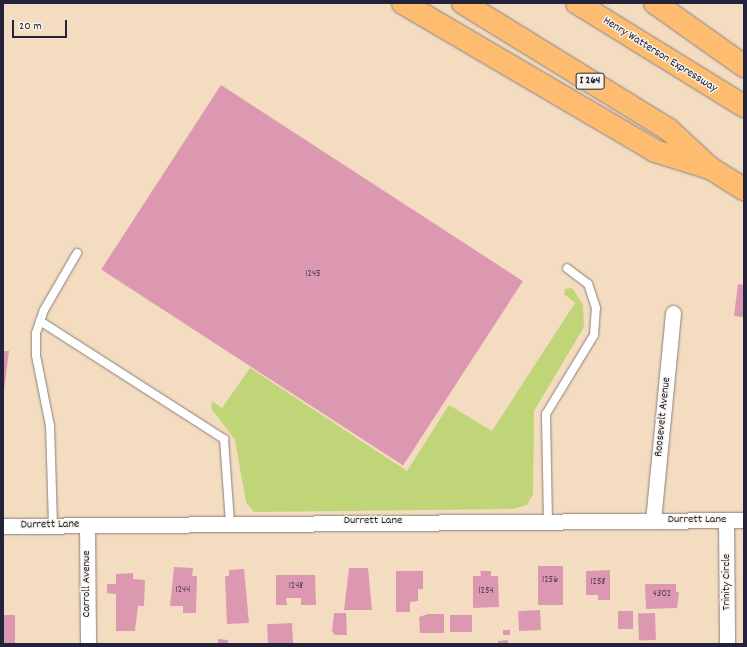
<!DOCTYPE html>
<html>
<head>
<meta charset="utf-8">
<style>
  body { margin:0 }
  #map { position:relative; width:747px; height:647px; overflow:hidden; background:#f3dcc0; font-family:Dekko,sans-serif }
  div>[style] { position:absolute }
  .green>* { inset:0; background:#c0d478 }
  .building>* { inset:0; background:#dd98b1; transform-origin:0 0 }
  .roads { filter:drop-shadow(0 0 1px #8a7f7e) drop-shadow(0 0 1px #8a7f7e) }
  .lane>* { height:8px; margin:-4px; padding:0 4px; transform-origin:4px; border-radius:4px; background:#fff }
  .street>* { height:15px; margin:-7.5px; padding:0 7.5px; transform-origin:7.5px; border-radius:7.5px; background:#fff }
  .highway>* { height:22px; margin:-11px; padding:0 11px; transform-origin:11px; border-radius:11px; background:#fdbc6f }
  span { translate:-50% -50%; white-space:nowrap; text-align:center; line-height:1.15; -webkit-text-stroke:3px #f7f3e8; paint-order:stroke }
  .number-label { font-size:10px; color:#514058 }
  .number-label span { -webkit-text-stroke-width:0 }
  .shield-label span { padding:1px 3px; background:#f7f3e8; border:1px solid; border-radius:3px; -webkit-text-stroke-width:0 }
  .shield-label { font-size:11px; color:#22223b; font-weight:700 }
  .street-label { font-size:12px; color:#22223b }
  .frame { position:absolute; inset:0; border:4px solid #22223b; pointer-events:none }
  .scale { position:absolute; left:12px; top:20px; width:55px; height:18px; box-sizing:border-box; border:2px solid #22223b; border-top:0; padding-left:5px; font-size:12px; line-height:14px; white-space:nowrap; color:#22223b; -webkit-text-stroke:3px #f7f3e8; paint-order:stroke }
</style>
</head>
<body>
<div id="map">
  <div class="green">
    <div style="clip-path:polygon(572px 288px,583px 305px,584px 327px,534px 411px,533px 494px,527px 505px,513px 509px,254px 512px,246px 502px,235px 440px,211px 408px,212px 401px,222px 408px,250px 368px,407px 471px,449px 405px,492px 431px,575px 303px,564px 294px,565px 289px)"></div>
  </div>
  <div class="building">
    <div style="left:221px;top:85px;width:360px;height:220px;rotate:33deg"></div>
    <div style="clip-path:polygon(738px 284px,744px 285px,744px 317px,734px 316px)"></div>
    <div style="clip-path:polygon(3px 351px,9px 351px,4px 390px,3px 390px)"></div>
    <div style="left:538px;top:566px;width:25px;height:39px"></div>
    <div style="clip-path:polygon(174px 567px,193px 568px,192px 576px,197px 576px,196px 613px,183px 613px,183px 606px,170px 606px)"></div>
    <div style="clip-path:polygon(349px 568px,368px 568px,372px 610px,344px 610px)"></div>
    <div style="clip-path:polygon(244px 569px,249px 623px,227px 624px,225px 576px,229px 576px,229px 570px)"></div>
    <div style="clip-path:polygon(610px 570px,610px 600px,598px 600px,598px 595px,586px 595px,586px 571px)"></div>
    <div style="clip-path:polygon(396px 571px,423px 571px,423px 589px,418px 589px,418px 601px,410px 602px,410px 612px,396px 612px)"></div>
    <div style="clip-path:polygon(480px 571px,491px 571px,491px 576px,498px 576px,499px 607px,473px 608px,473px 576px,481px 576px)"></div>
    <div style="clip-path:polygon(133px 573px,133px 579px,145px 580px,144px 606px,138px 606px,135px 631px,116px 631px,116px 594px,107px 593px,107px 584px,116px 584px,116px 574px)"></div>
    <div style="clip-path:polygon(276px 575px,315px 575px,316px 605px,301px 605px,301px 598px,286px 598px,287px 605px,276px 605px)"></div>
    <div style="clip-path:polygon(645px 584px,676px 584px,676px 592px,679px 592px,677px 608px,646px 609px)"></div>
    <div style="clip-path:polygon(3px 607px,4px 615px,15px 615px,15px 644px,3px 644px)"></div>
    <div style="left:540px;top:610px;width:20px;height:22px;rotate:87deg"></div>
    <div style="left:618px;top:611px;width:15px;height:18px"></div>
    <div style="clip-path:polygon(334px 613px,346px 613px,347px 635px,335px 635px,332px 631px)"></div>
    <div style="left:655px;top:613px;width:27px;height:17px;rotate:88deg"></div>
    <div style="clip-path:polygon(428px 614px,444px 614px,444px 633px,420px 633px,419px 617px)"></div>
    <div style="left:450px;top:615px;width:22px;height:17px"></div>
    <div style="left:292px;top:623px;width:21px;height:25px;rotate:87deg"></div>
    <div style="left:503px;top:630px;width:7px;height:5px"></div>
    <div style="clip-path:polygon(218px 639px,228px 640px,228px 644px,218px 644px)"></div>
    <div style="clip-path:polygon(508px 640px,508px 644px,498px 644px,498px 641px)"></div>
  </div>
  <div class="roads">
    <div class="lane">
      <div style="left:40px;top:321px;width:219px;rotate:32.7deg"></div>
      <div style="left:224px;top:439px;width:83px;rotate:85.9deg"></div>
      <div style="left:548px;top:521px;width:107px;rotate:-91.1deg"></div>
      <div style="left:546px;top:414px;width:92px;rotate:-58.7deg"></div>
      <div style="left:594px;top:335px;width:27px;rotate:-86deg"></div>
      <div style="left:596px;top:308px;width:25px;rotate:-108deg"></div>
      <div style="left:588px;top:284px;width:26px;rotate:-143deg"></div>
      <div style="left:53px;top:525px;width:99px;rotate:-91.7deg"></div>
      <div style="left:50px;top:426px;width:72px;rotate:-101.2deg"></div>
      <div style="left:36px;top:355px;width:22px;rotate:-90deg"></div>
      <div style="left:36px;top:333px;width:24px;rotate:-71deg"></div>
      <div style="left:44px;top:310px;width:66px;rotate:-59.9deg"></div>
    </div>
    <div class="street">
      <div style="left:726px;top:520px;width:124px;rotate:89.5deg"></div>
      <div style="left:653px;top:521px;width:209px;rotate:-84.5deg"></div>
      <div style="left:87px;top:525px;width:119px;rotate:89.5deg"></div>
      <div style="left:3px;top:526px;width:741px;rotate:-0.46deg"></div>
    </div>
    <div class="highway">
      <div style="left:403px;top:3px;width:292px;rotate:30.4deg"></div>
      <div style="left:655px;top:151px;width:58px;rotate:17.2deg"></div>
      <div style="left:463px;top:3px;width:241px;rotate:31.6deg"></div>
      <div style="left:668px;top:129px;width:57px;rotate:42.9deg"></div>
      <div style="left:710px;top:168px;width:40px;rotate:32deg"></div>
      <div style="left:577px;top:3px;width:196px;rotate:31.7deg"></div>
      <div style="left:655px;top:3px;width:109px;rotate:35.3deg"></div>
    </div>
  </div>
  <div class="number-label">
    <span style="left:313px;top:275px">1245</span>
    <span style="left:550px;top:581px">1256</span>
    <span style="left:598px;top:583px">1258</span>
    <span style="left:296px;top:587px">1248</span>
    <span style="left:183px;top:591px">1244</span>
    <span style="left:486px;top:592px">1254</span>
    <span style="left:662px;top:595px">4302</span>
  </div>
  <div class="shield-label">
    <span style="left:590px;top:81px">I 264</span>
  </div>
  <div class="street-label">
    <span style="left:660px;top:55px;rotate:32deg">Henry Watterson Expressway</span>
    <span style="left:663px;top:417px;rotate:-84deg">Roosevelt Avenue</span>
    <span style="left:697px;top:520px">Durrett Lane</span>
    <span style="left:373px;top:521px">Durrett Lane</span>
    <span style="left:50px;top:525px;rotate:-1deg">Durrett Lane</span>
    <span style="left:727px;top:582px;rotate:-90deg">Trinity Circle</span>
    <span style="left:87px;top:584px;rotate:-90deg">Carroll Avenue</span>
  </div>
  <div class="frame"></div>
  <div class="scale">20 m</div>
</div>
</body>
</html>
